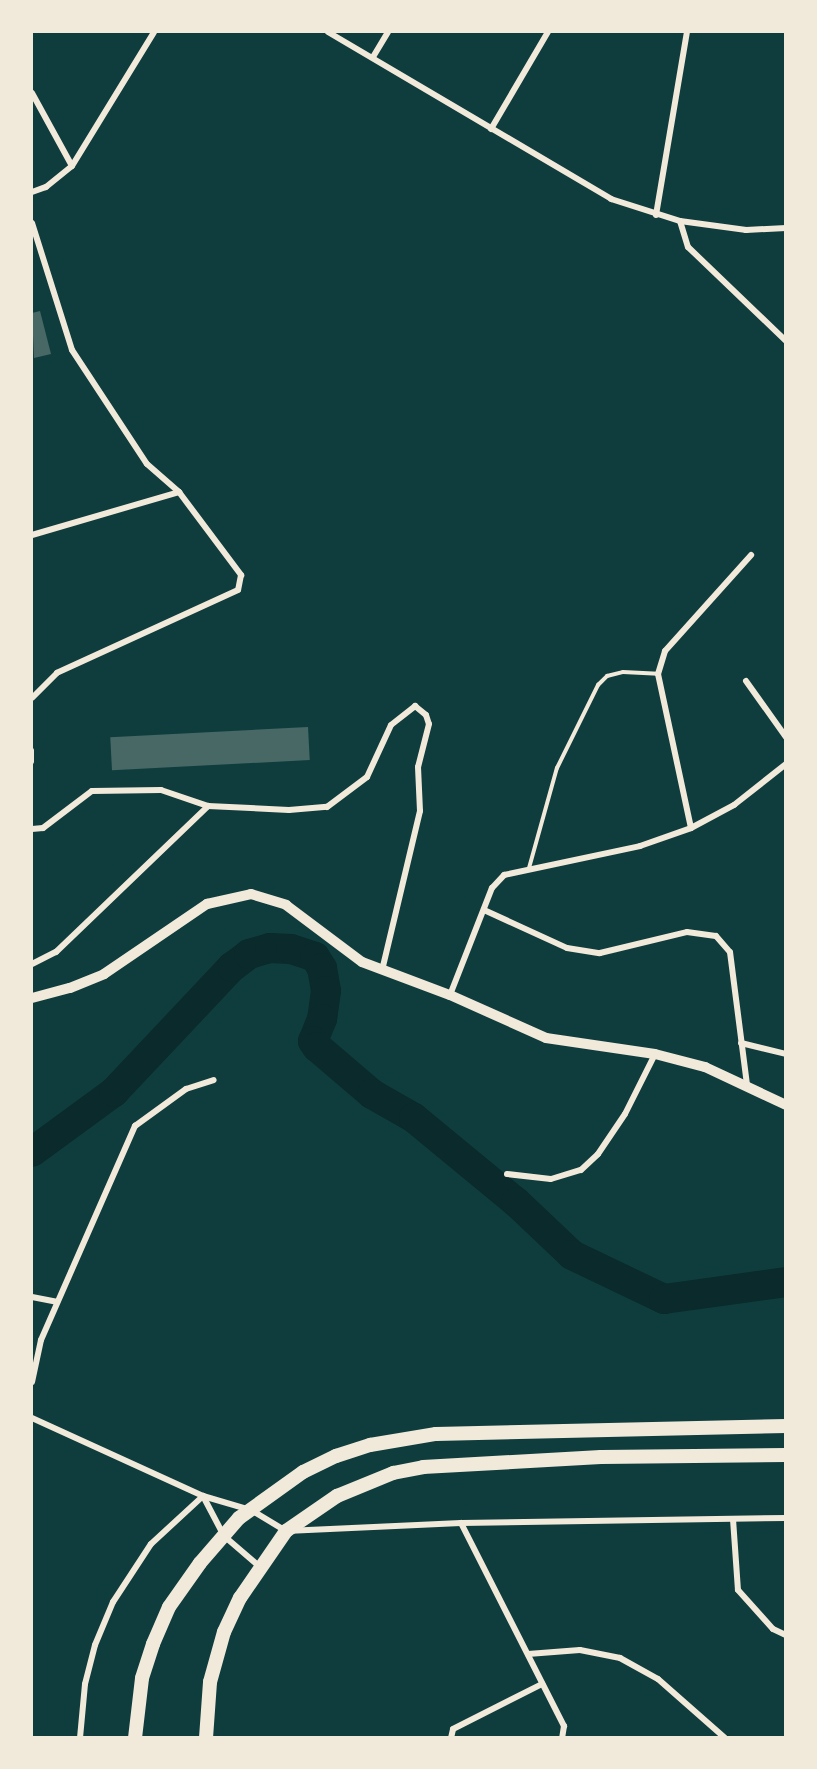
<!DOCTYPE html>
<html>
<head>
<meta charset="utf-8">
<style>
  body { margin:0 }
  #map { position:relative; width:817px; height:1769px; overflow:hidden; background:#0f3d3e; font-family:"Fira Sans Condensed",sans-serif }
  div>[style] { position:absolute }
  .river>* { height:30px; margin:-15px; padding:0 15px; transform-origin:15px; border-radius:15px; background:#0a2a2b }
  .building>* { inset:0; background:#486865; transform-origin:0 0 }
  .service>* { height:4px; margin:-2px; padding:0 2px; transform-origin:2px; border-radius:2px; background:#f1e9da }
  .minor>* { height:6px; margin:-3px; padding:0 3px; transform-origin:3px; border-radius:3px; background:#f1e9da }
  .tertiary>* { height:10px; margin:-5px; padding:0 5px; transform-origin:5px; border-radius:5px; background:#f1e9da }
  .trunk>* { height:14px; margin:-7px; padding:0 7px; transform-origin:7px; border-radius:7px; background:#f1e9da }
  span { translate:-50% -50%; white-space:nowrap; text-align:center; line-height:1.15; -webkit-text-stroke:5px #f1e9da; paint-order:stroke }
  .frame { position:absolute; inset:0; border:33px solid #f1e9da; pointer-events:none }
</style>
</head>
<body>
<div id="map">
  <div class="river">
    <div style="left:32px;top:1152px;width:102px;rotate:-36.2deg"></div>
    <div style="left:114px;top:1092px;width:172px;rotate:-46.7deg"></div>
    <div style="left:232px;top:967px;width:21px;rotate:-37deg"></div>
    <div style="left:249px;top:954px;width:22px;rotate:-16deg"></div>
    <div style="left:270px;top:948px;width:21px;rotate:3deg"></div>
    <div style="left:291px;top:949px;width:25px;rotate:18deg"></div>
    <div style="left:315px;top:957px;width:13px;rotate:58deg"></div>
    <div style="left:322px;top:968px;width:23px;rotate:80deg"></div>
    <div style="left:326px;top:991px;width:28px;rotate:98deg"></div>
    <div style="left:322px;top:1019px;width:24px;rotate:112deg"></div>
    <div style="left:313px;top:1041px;width:7px;rotate:56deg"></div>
    <div style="left:317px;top:1047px;width:72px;rotate:40.5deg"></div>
    <div style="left:372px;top:1094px;width:48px;rotate:29.7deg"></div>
    <div style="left:414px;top:1118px;width:132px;rotate:39.5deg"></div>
    <div style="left:516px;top:1202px;width:77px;rotate:43.4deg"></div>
    <div style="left:572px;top:1255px;width:102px;rotate:25.6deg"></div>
    <div style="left:664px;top:1299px;width:123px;rotate:-7.9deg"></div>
  </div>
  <div class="building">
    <div style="clip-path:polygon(40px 311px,51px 354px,34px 358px,32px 313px)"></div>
    <div style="left:308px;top:727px;width:33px;height:198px;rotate:87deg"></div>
  </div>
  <div class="service">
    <div style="left:32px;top:750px;width:12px;rotate:90deg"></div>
    <div style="left:529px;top:868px;width:104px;rotate:-74.4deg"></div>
    <div style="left:557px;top:768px;width:93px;rotate:-63.7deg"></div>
    <div style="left:598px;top:685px;width:13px;rotate:-45deg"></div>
    <div style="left:607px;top:676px;width:16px;rotate:-14deg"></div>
    <div style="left:623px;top:672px;width:35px;rotate:3deg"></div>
  </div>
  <div class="minor">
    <div style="left:328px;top:32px;width:329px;rotate:30.5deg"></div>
    <div style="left:611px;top:199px;width:72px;rotate:17.7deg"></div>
    <div style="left:680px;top:221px;width:67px;rotate:7.8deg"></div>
    <div style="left:746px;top:230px;width:40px;rotate:-2.9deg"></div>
    <div style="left:373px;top:57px;width:29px;rotate:-59deg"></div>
    <div style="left:32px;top:93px;width:83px;rotate:61.3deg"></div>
    <div style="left:491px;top:129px;width:113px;rotate:-59.6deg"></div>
    <div style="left:32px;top:192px;width:15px;rotate:-20deg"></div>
    <div style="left:46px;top:187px;width:33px;rotate:-39deg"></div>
    <div style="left:72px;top:166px;width:157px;rotate:-58.5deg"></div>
    <div style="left:656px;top:215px;width:186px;rotate:-80.4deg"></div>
    <div style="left:680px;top:221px;width:27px;rotate:73deg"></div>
    <div style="left:688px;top:247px;width:136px;rotate:43.8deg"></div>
    <div style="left:32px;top:223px;width:133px;rotate:72.5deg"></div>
    <div style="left:72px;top:350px;width:136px;rotate:56.7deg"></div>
    <div style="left:147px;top:464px;width:43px;rotate:41.2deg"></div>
    <div style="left:179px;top:492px;width:104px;rotate:53.2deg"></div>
    <div style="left:241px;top:575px;width:15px;rotate:101deg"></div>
    <div style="left:238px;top:590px;width:199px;rotate:155.4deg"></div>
    <div style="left:57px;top:673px;width:35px;rotate:135deg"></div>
    <div style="left:32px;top:535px;width:153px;rotate:-16.3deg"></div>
    <div style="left:746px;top:681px;width:69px;rotate:54.5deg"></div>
    <div style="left:691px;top:828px;width:157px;rotate:-102.1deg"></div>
    <div style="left:658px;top:674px;width:24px;rotate:-73deg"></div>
    <div style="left:665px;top:651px;width:129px;rotate:-48.1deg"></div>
    <div style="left:32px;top:829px;width:11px;rotate:-5deg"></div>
    <div style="left:43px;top:828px;width:61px;rotate:-37.1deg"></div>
    <div style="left:92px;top:791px;width:69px;rotate:-0.8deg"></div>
    <div style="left:161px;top:790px;width:50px;rotate:18.8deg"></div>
    <div style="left:208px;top:806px;width:81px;rotate:2.8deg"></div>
    <div style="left:289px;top:810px;width:38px;rotate:-5deg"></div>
    <div style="left:327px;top:807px;width:50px;rotate:-36.9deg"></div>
    <div style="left:367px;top:777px;width:57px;rotate:-65.2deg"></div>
    <div style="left:391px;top:725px;width:31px;rotate:-38deg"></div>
    <div style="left:415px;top:706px;width:14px;rotate:39deg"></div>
    <div style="left:426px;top:715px;width:9px;rotate:72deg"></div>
    <div style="left:429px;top:724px;width:44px;rotate:104.3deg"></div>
    <div style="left:418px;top:767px;width:44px;rotate:87.4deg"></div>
    <div style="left:420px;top:811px;width:163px;rotate:103.4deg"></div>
    <div style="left:484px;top:910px;width:91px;rotate:24.6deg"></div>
    <div style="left:567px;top:948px;width:33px;rotate:9deg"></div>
    <div style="left:600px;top:953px;width:89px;rotate:-13.6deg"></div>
    <div style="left:687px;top:932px;width:29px;rotate:8deg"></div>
    <div style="left:716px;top:936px;width:21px;rotate:49deg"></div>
    <div style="left:730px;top:952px;width:134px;rotate:82.7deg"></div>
    <div style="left:32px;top:964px;width:27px;rotate:-27deg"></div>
    <div style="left:56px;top:952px;width:211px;rotate:-43.8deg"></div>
    <div style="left:450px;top:995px;width:115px;rotate:-68.6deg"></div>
    <div style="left:492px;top:888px;width:18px;rotate:-47deg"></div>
    <div style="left:504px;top:875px;width:139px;rotate:-12deg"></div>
    <div style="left:640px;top:846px;width:54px;rotate:-19.4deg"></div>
    <div style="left:691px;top:828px;width:49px;rotate:-28.1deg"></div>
    <div style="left:734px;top:805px;width:66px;rotate:-38.3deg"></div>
    <div style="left:741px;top:1043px;width:46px;rotate:13.7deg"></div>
    <div style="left:507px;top:1174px;width:44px;rotate:6.5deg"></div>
    <div style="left:551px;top:1179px;width:31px;rotate:-17deg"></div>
    <div style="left:581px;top:1170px;width:23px;rotate:-43deg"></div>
    <div style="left:598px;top:1154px;width:48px;rotate:-56deg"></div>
    <div style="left:625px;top:1114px;width:67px;rotate:-63.4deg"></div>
    <div style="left:32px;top:1297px;width:25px;rotate:11deg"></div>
    <div style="left:32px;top:1382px;width:43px;rotate:-77.9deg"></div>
    <div style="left:41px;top:1340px;width:234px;rotate:-66.3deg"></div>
    <div style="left:135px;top:1126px;width:63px;rotate:-36deg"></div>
    <div style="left:186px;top:1089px;width:29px;rotate:-18deg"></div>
    <div style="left:32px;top:1418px;width:188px;rotate:24.5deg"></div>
    <div style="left:203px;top:1496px;width:50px;rotate:16.3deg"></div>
    <div style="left:251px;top:1510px;width:41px;rotate:31deg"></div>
    <div style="left:286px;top:1531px;width:175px;rotate:-2.6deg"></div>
    <div style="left:461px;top:1523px;width:325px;rotate:-0.9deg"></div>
    <div style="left:203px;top:1496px;width:45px;rotate:62.3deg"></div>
    <div style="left:224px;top:1536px;width:48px;rotate:40.7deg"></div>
    <div style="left:733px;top:1519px;width:71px;rotate:86deg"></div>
    <div style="left:738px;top:1590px;width:52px;rotate:48.1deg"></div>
    <div style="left:773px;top:1629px;width:14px;rotate:25deg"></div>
    <div style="left:461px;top:1523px;width:228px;rotate:63.1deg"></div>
    <div style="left:564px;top:1726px;width:12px;rotate:99deg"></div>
    <div style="left:528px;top:1654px;width:52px;rotate:-4.4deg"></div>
    <div style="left:580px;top:1650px;width:41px;rotate:11.3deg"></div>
    <div style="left:620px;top:1658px;width:43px;rotate:28.9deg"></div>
    <div style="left:658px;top:1679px;width:89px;rotate:41.4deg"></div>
    <div style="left:80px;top:1738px;width:54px;rotate:-84.7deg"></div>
    <div style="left:85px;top:1684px;width:40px;rotate:-75.6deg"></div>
    <div style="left:95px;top:1645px;width:47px;rotate:-67.3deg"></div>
    <div style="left:113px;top:1602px;width:69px;rotate:-56.8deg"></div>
    <div style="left:151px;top:1544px;width:71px;rotate:-42.7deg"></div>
    <div style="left:451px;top:1738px;width:9px;rotate:-77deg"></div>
    <div style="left:453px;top:1729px;width:100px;rotate:-26.8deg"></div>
  </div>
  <div class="tertiary">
    <div style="left:32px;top:998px;width:39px;rotate:-15deg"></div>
    <div style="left:70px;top:988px;width:37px;rotate:-22deg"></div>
    <div style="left:104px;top:974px;width:125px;rotate:-34.2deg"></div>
    <div style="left:207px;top:904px;width:45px;rotate:-12.8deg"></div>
    <div style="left:251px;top:894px;width:37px;rotate:17deg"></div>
    <div style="left:286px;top:905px;width:95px;rotate:36.9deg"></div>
    <div style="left:362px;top:962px;width:94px;rotate:20.6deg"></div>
    <div style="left:450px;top:995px;width:105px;rotate:24.1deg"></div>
    <div style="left:546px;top:1038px;width:110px;rotate:8.4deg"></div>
    <div style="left:655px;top:1054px;width:52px;rotate:14.6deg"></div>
    <div style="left:705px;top:1067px;width:89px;rotate:25.1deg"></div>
  </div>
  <div class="trunk">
    <div style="left:135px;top:1738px;width:60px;rotate:-83.3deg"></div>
    <div style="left:142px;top:1678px;width:36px;rotate:-72deg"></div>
    <div style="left:153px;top:1644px;width:40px;rotate:-66.6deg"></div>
    <div style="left:169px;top:1607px;width:54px;rotate:-54.8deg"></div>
    <div style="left:200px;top:1563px;width:60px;rotate:-49.1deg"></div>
    <div style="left:239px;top:1518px;width:79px;rotate:-35.7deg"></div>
    <div style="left:303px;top:1472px;width:37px;rotate:-26deg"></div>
    <div style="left:336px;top:1456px;width:36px;rotate:-18deg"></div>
    <div style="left:370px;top:1445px;width:67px;rotate:-9.5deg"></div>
    <div style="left:436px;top:1434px;width:350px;rotate:-1.3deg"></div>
    <div style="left:206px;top:1738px;width:56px;rotate:-85.9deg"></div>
    <div style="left:210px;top:1682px;width:52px;rotate:-74.4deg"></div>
    <div style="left:224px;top:1632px;width:38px;rotate:-65deg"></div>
    <div style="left:240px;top:1598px;width:81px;rotate:-55.5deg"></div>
    <div style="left:286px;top:1531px;width:62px;rotate:-34.5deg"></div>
    <div style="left:337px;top:1496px;width:61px;rotate:-22.3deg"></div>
    <div style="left:393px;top:1473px;width:31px;rotate:-11deg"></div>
    <div style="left:423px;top:1467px;width:178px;rotate:-3.2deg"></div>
    <div style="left:601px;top:1457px;width:185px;rotate:-0.6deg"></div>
  </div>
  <div class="frame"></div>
</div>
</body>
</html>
